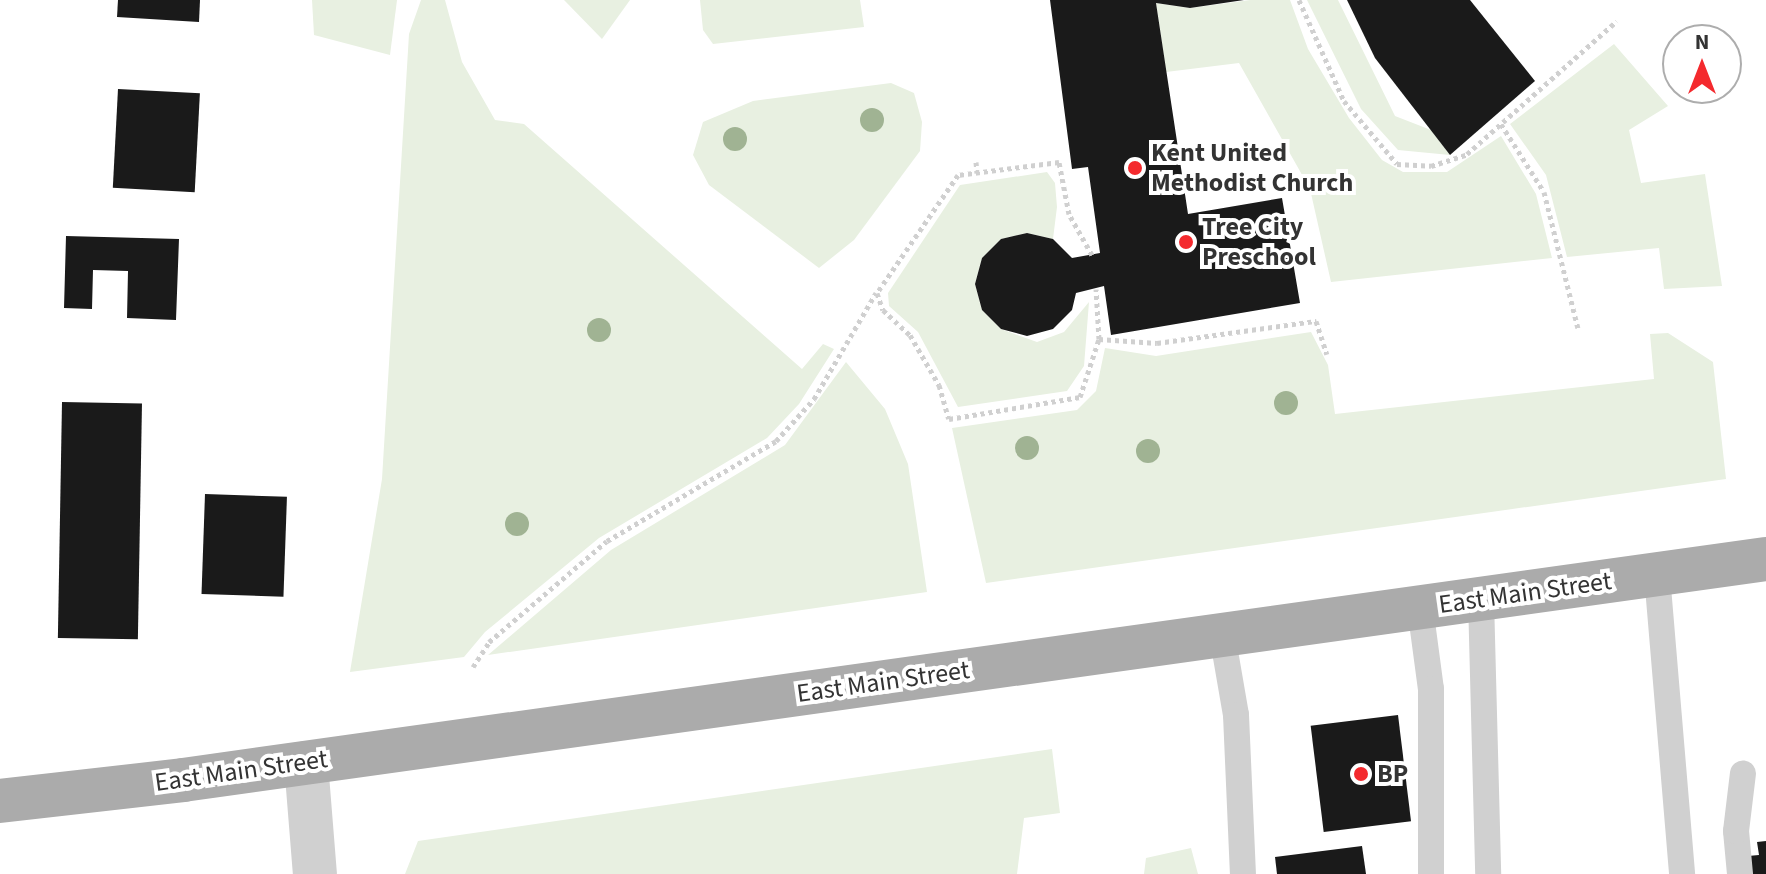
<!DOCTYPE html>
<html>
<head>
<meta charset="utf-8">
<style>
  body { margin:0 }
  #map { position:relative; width:1766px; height:874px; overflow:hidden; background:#fff; font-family:"Source Sans 3",sans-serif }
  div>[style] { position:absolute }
  .green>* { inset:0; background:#e8f0e1 }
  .building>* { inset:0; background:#1a1a1a; transform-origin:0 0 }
  .path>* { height:5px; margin-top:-2.5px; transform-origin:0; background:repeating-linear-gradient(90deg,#d0d0d0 0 4px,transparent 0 8px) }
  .service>* { height:26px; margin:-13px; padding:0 13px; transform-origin:13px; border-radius:13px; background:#d0d0d0 }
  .tertiary>* { height:44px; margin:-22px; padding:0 22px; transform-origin:22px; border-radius:22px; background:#d0d0d0 }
  .primary>* { height:44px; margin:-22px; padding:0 22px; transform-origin:22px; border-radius:22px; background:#ababab }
  .trees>* { width:24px; height:24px; margin:-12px; border-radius:50%; background:#a0b393 }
  .dots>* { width:22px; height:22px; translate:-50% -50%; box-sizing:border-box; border:4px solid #fff; border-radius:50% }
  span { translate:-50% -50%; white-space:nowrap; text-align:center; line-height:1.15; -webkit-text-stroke:8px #fff; paint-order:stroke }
  .poi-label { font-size:26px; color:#333; font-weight:700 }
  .left { translate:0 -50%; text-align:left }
  .street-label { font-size:26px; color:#333 }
  .north { position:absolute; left:1662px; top:24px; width:80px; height:80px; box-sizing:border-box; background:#fff; border:2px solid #adadad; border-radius:50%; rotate:0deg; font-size:22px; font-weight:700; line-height:32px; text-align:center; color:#333 }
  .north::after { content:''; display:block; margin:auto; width:28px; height:36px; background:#f42a2e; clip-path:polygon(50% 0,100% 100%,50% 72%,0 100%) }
</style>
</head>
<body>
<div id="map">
  <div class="green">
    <div style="clip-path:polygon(312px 0,397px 0,390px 55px,314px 35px)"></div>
    <div style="clip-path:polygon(421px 0,445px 0,462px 62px,495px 120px,524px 124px,802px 369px,823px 344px,834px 349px,799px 404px,767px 438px,599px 538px,485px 632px,464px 657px,350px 672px,382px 479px,409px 34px)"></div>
    <div style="clip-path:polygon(564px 0,630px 0,602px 39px)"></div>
    <div style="clip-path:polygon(700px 0,860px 0,864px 27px,713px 44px,703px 30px)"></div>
    <div style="clip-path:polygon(1250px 0,1290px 0,1308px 49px,1349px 118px,1382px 160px,1403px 172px,1447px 172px,1501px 136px,1536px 194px,1552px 258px,1331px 282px,1310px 189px,1239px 63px,1166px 72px,1156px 3px,1190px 8px)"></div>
    <div style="clip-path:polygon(1307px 0,1338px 0,1395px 116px,1431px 130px,1450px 155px,1398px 150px,1361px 109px)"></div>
    <div style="clip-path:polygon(1614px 44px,1668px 106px,1629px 130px,1641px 183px,1705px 174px,1722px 286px,1664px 289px,1659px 248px,1567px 257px,1546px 175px,1510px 124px)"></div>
    <div style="clip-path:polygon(891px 83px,914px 93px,922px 122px,920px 151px,854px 240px,819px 268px,709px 185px,693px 155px,703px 122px,753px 101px)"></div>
    <div style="clip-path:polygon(1047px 172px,1055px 183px,1057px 207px,1053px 239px,1027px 233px,1001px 239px,982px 258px,975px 284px,982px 310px,1001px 329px,1037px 342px,1064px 332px,1089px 302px,1084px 366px,1067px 391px,958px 407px,918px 332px,889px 306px,888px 293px,960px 185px)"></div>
    <div style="clip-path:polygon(1311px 332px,1328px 365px,1335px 414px,1654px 379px,1650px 334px,1668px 333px,1713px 362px,1726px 479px,986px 583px,952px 428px,1077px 410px,1096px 391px,1105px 348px,1156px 356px)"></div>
    <div style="clip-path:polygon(846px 362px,885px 409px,908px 464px,927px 592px,488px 655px,611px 550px,785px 445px)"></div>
    <div style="clip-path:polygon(1052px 749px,1060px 813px,1024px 818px,1017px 874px,405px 874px,418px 841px)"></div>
    <div style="clip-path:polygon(1191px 848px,1198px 874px,1144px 874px,1146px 858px)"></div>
  </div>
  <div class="building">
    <div style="clip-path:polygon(118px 0,200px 0,199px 22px,117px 17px)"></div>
    <div style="clip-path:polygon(1050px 0,1244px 0,1190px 8px,1156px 3px,1188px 214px,1282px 198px,1300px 303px,1111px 335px,1104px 286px,1076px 293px,1072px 310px,1053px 329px,1027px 336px,1001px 329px,982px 310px,975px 284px,982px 258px,1001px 239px,1027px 233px,1053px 239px,1072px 258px,1100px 253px,1088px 167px,1072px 169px)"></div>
    <div style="clip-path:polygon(1347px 0,1470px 0,1535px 81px,1450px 155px,1375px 58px)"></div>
    <div style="left:118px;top:89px;width:82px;height:99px;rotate:3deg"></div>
    <div style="clip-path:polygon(66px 236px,179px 239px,176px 320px,127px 318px,128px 271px,93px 270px,92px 309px,64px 308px)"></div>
    <div style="left:62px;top:402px;width:80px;height:236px;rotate:1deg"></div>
    <div style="left:205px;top:494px;width:82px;height:100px;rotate:2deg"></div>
    <div style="left:1398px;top:715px;width:107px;height:88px;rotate:83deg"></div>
    <div style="clip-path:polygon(1766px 841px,1766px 874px,1751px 874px,1748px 856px,1759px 855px,1757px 842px)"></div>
    <div style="clip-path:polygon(1362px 846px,1366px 874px,1277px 874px,1275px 857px)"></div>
  </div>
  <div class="path">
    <div style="left:1299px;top:0;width:111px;rotate:66deg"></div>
    <div style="left:1344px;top:101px;width:82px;rotate:49.9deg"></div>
    <div style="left:1397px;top:164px;width:34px;rotate:3deg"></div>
    <div style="left:1431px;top:166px;width:38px;rotate:-18deg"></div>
    <div style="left:1467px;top:154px;width:200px;rotate:-41.6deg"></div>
    <div style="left:1501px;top:124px;width:80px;rotate:57.7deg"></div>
    <div style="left:1544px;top:192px;width:140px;rotate:76deg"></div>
    <div style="left:976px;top:162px;width:11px;rotate:85deg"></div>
    <div style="left:1092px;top:255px;width:47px;rotate:-119.3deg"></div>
    <div style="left:1069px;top:214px;width:53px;rotate:-100.9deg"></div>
    <div style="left:1059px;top:162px;width:102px;rotate:172.7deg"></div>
    <div style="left:958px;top:175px;width:143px;rotate:124.5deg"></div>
    <div style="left:877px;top:293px;width:18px;rotate:71deg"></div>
    <div style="left:883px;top:310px;width:37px;rotate:43deg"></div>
    <div style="left:910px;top:335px;width:58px;rotate:59.9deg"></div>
    <div style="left:939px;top:385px;width:35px;rotate:74deg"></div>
    <div style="left:949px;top:419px;width:133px;rotate:-9.5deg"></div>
    <div style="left:1080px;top:397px;width:61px;rotate:-71.9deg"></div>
    <div style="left:1099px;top:339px;width:50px;rotate:-93.4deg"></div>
    <div style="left:1099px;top:339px;width:58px;rotate:3.9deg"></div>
    <div style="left:1157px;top:343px;width:161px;rotate:-7.9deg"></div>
    <div style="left:1316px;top:321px;width:35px;rotate:72deg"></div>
    <div style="left:473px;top:667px;width:30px;rotate:-57deg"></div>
    <div style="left:489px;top:642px;width:155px;rotate:-40.6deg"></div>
    <div style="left:607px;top:541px;width:196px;rotate:-30.6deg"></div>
    <div style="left:776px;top:441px;width:57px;rotate:-47.9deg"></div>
    <div style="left:814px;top:399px;width:123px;rotate:-59.7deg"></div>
  </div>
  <div class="service">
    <div style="left:1657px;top:575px;width:300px;rotate:85.2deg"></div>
    <div style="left:1481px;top:599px;width:275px;rotate:88.5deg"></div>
    <div style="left:1420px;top:607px;width:83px;rotate:82.4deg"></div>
    <div style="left:1431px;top:689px;width:185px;rotate:90deg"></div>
    <div style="left:1222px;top:634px;width:82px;rotate:80.2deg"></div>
    <div style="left:1236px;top:715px;width:159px;rotate:87.5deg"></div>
    <div style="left:1740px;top:874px;width:43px;rotate:-95.3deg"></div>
    <div style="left:1736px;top:831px;width:58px;rotate:-83.1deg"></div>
  </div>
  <div class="tertiary">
    <div style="left:306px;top:763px;width:111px;rotate:85.4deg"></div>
  </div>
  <div class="primary">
    <div style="left:0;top:801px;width:184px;rotate:-6.5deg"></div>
    <div style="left:183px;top:780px;width:1598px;rotate:-7.95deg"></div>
  </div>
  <div class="trees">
    <div style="left:872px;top:120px"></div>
    <div style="left:735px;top:139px"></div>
    <div style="left:599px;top:330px"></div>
    <div style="left:1286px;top:403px"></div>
    <div style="left:1027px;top:448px"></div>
    <div style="left:1148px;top:451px"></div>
    <div style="left:517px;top:524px"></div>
  </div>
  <div class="dots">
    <div style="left:1135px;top:168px;background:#f42a2e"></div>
    <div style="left:1186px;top:242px;background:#f42a2e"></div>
    <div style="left:1361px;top:774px;background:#f42a2e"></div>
  </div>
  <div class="poi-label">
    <span class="left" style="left:1151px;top:168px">Kent United<br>Methodist Church</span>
    <span class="left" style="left:1202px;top:242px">Tree City<br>Preschool</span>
    <span class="left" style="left:1377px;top:774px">BP</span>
  </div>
  <div class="street-label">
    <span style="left:1525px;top:593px;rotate:-8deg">East Main Street</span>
    <span style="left:883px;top:682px;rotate:-8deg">East Main Street</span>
    <span style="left:241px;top:771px;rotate:-8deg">East Main Street</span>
  </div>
  <div class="north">N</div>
</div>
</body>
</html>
